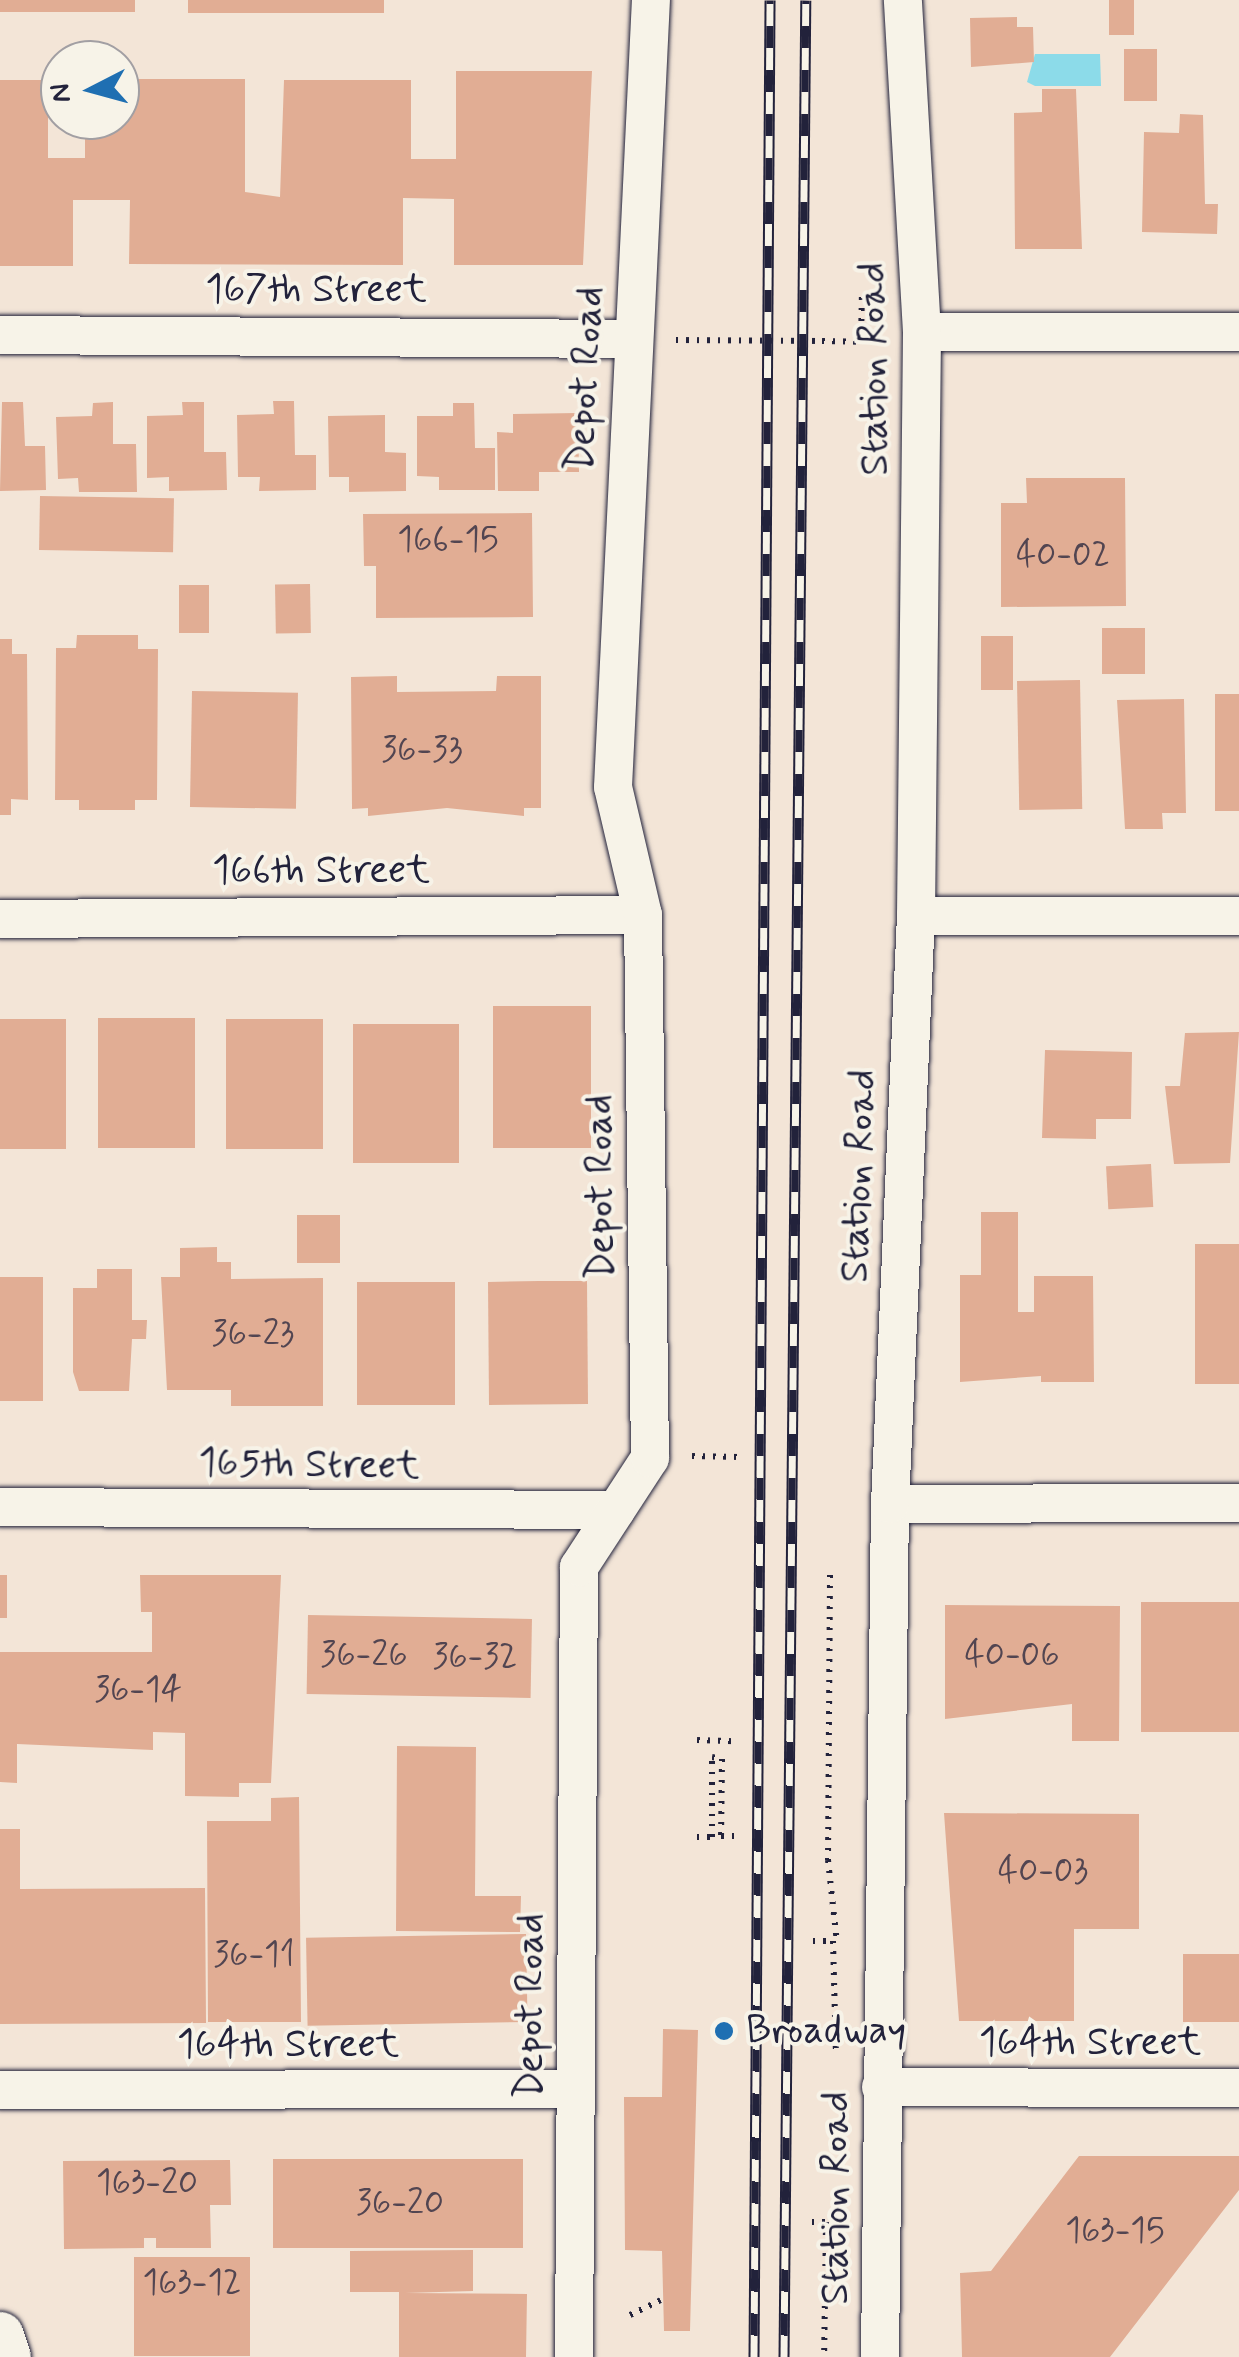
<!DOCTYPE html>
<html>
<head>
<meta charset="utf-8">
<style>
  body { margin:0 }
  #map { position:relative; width:1239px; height:2357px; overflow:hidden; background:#f3e5d7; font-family:Mynerve,sans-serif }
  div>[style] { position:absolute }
  .water>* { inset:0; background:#8cdbe9 }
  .building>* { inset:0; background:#e1ad94; transform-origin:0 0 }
  .path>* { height:6px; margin-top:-3px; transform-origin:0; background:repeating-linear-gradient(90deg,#22223b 0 2.5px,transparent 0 10.5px) }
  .roads { filter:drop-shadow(0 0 2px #22223b) drop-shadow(0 0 2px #22223b) }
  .minor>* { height:38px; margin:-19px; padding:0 19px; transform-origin:19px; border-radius:19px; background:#f7f3e8 }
  .tertiary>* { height:48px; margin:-24px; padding:0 24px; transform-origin:24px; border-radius:24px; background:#f7f3e8 }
  .rail>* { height:11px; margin-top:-5.5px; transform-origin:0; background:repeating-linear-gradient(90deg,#f7f3e8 0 22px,#22223b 0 44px); box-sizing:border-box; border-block:2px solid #22223b }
  .path-bridge>* { height:6px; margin-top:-3px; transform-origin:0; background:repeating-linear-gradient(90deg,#22223b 0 2.5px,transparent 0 10.5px) }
  .dots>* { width:28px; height:28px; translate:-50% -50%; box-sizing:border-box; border:5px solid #f7f3e8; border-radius:50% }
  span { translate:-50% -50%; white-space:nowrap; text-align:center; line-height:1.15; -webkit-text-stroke:8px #f7f3e8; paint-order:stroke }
  .number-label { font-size:35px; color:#524551 }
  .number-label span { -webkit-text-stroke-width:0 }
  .street-label { font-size:40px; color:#22223b }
  .poi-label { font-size:40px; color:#22223b }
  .left { translate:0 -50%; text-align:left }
  .north { position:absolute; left:40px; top:40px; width:100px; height:100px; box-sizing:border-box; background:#f7f3e8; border:2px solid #a29fa3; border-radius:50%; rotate:264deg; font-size:28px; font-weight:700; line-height:40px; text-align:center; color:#22223b }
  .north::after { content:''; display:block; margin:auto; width:35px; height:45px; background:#1f6fb2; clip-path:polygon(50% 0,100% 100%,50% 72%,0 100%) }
</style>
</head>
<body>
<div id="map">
  <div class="water">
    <div style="clip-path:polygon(1035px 54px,1100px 54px,1101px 86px,1035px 86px,1027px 82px)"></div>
  </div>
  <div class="building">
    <div style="left:0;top:0;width:135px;height:12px"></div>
    <div style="left:188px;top:0;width:196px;height:13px"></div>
    <div style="left:1109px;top:0;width:25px;height:35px"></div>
    <div style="clip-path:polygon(1017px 17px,1017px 27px,1033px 27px,1034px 62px,971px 67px,970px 18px)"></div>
    <div style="left:1124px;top:49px;width:33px;height:52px"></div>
    <div style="clip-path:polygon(456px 71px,592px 71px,583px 265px,454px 265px,454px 199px,403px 198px,403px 265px,129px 264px,130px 200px,73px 200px,73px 266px,0 266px,0 80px,48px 80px,48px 158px,85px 158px,85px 120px,120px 120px,120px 79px,245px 79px,245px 192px,280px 197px,284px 80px,411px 80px,411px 159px,456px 159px)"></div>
    <div style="clip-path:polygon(1042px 89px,1076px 89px,1082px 249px,1015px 249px,1014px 113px,1042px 112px)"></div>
    <div style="clip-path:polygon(1180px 114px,1203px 115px,1205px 204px,1218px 204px,1217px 234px,1142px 232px,1144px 132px,1179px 133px)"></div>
    <div style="clip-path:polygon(273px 401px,294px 401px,295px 455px,316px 455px,316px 490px,259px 491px,260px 477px,238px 477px,237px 415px,274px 414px)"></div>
    <div style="clip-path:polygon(2px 402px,23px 402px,25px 446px,45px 446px,46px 490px,0 491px)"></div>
    <div style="clip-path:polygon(113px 402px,113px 444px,136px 444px,137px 492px,79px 492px,78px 478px,58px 479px,56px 417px,92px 416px,93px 403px)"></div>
    <div style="clip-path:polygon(182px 402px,204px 402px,204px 452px,226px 452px,227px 490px,169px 491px,169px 477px,147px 478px,147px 416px,183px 415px)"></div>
    <div style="clip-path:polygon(453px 403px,474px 403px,475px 448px,495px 448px,495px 490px,439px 490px,439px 477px,417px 476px,417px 416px,453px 416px)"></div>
    <div style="clip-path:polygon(578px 413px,579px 472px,539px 472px,539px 491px,498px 491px,497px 432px,513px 433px,513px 414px)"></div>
    <div style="clip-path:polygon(385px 415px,385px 452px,406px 453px,406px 491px,349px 492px,349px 477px,329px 477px,328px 416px)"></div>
    <div style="clip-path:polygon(1026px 478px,1125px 478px,1126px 606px,1001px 607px,1001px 503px,1027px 503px)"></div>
    <div style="left:40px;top:496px;width:134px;height:54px;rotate:1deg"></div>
    <div style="clip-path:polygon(532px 513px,533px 617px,376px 618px,376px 566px,364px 566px,363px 514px)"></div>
    <div style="left:310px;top:584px;width:49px;height:35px;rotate:89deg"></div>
    <div style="left:179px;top:585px;width:30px;height:48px"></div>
    <div style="left:1102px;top:628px;width:43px;height:46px"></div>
    <div style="clip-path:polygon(77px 635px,138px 635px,138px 649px,158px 649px,157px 800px,135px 800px,135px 810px,79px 810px,79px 800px,55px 800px,56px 648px,76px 648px)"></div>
    <div style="left:1013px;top:636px;width:54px;height:32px;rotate:90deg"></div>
    <div style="clip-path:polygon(0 639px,12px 639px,12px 654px,27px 654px,28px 800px,11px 799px,11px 815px,0 815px)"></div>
    <div style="clip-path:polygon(397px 676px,397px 692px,496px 691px,497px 676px,541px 676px,541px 808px,524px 808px,524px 816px,447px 808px,368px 816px,368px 808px,352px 809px,351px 677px)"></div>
    <div style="left:1080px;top:680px;width:129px;height:63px;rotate:89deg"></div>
    <div style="left:192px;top:691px;width:106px;height:116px;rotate:1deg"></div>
    <div style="left:1215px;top:694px;width:24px;height:117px"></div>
    <div style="clip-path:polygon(1184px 699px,1186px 813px,1162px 813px,1163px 829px,1125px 829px,1117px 700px)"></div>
    <div style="left:591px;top:1006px;width:142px;height:98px;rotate:90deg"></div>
    <div style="left:98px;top:1018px;width:97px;height:130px"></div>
    <div style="left:0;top:1019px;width:66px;height:130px"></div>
    <div style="left:226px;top:1019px;width:97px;height:130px"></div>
    <div style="left:353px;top:1024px;width:106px;height:139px"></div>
    <div style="clip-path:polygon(1239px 1032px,1230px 1163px,1174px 1164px,1165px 1086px,1180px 1086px,1185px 1033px)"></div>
    <div style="clip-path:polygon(1045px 1050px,1132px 1052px,1131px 1119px,1096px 1119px,1096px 1139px,1042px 1138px)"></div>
    <div style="left:1151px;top:1164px;width:43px;height:45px;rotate:87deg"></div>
    <div style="clip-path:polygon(981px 1212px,1018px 1212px,1018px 1312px,1034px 1312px,1034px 1276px,1093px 1276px,1094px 1382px,1041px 1382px,1041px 1376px,960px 1382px,960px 1275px,981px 1275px)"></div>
    <div style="left:297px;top:1215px;width:43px;height:48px"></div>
    <div style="left:1239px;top:1244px;width:140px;height:44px;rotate:90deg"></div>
    <div style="clip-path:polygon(217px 1247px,217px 1262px,231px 1262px,231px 1279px,323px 1278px,323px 1406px,231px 1406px,231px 1390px,167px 1390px,161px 1277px,180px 1277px,180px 1248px)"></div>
    <div style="clip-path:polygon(97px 1269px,132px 1269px,132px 1320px,147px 1320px,146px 1339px,132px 1339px,129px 1391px,79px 1391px,73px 1372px,73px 1288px,97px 1288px)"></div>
    <div style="left:0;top:1277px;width:43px;height:124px"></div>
    <div style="clip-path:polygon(539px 1281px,587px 1281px,588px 1404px,489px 1405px,488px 1282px)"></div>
    <div style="left:357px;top:1282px;width:98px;height:123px"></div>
    <div style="left:0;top:1575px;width:7px;height:43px"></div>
    <div style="clip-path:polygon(140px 1575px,281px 1575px,271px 1783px,239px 1783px,239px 1797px,185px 1796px,185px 1733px,153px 1732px,153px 1750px,17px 1744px,17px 1783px,0 1782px,0 1652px,152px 1652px,152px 1612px,141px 1612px)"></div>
    <div style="left:1239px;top:1602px;width:130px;height:98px;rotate:90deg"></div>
    <div style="clip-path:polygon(945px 1605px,1120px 1606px,1119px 1741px,1072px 1741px,1072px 1704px,945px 1719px)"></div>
    <div style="left:308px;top:1615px;width:224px;height:79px;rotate:1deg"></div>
    <div style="clip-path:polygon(397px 1746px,476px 1747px,475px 1896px,521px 1896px,520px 1932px,396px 1931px)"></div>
    <div style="clip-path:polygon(299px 1797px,301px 2022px,208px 2022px,207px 1821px,271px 1821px,271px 1798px)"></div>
    <div style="clip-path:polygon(944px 1813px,1139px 1814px,1139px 1929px,1074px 1929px,1074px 2021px,959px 2021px)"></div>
    <div style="clip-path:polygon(0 1829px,20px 1829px,20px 1889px,205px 1888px,206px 2023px,0 2024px)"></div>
    <div style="left:526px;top:1934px;width:88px;height:220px;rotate:89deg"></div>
    <div style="left:1183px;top:1954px;width:56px;height:68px"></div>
    <div style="clip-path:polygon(663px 2029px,698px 2030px,690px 2331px,664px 2331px,662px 2251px,625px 2250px,624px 2097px,662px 2097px)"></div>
    <div style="clip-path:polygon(1079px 2156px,1239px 2156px,1239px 2190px,1110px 2357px,962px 2357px,960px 2273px,991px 2271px)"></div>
    <div style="left:273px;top:2159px;width:250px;height:89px"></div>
    <div style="clip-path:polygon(230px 2160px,231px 2205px,210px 2205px,211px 2248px,156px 2248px,156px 2238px,144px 2238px,144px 2248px,64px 2249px,63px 2161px)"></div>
    <div style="clip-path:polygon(473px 2250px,473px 2291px,405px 2293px,527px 2294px,526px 2357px,399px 2357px,399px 2292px,350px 2292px,350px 2251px)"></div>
    <div style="left:134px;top:2257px;width:116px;height:99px"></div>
  </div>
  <div class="path">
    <div style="left:822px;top:341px;width:39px;rotate:1deg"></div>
    <div style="left:861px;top:342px;width:51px;rotate:-88.9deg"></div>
    <div style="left:692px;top:1456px;width:47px;rotate:1.2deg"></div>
    <div style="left:830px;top:1575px;width:285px;rotate:90.4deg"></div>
    <div style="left:828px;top:1860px;width:83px;rotate:83.8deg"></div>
    <div style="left:697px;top:1740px;width:38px;rotate:2deg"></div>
    <div style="left:697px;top:1837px;width:15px"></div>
    <div style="left:712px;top:1837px;width:80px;rotate:-90deg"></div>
    <div style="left:712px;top:1757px;width:10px;rotate:11deg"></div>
    <div style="left:722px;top:1759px;width:77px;rotate:90.7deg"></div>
    <div style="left:721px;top:1836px;width:14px"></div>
    <div style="left:813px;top:1941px;width:20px"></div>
    <div style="left:833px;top:1941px;width:114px;rotate:88.5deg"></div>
    <div style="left:812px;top:2222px;width:14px"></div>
    <div style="left:826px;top:2222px;width:135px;rotate:90.8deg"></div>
    <div style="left:630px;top:2315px;width:34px;rotate:-26deg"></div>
  </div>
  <div class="roads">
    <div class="minor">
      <div style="left:922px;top:332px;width:317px"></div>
      <div style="left:0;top:335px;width:632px;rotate:0.36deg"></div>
      <div style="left:916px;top:916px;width:323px"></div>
      <div style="left:0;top:919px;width:643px;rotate:-0.36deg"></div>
      <div style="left:890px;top:1504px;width:349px;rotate:-0.2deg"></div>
      <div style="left:0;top:1507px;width:616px;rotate:0.28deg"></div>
      <div style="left:881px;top:2087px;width:358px;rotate:0.2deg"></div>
      <div style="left:0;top:2090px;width:576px;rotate:-0.1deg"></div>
      <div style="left:574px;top:2357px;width:790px;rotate:-89.64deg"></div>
      <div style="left:579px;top:1567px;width:130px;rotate:-56.9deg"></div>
      <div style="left:650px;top:1458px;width:543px;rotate:-90.74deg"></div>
      <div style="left:643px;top:915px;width:131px;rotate:-103.2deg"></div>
      <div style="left:613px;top:787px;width:788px;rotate:-87.24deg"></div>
      <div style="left:880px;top:2357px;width:853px;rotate:-89.33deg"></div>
      <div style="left:890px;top:1504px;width:589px;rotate:-87.47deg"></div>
      <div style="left:916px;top:916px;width:584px;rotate:-89.41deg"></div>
      <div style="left:922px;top:332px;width:333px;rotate:-93.3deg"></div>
    </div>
    <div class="tertiary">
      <div style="left:0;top:2336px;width:22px;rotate:72deg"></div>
    </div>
  </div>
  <div class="rail">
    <div style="left:754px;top:2357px;width:2357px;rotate:-89.61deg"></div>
    <div style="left:784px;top:2357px;width:2357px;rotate:-89.47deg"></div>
  </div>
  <div class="path-bridge">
    <div style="left:676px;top:340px;width:146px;rotate:0.4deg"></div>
  </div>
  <div class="dots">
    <div style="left:724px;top:2031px;background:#1f6fb2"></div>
  </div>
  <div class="number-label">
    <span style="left:448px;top:540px">166-15</span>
    <span style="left:1063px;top:555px">40-02</span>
    <span style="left:422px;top:750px">36-33</span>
    <span style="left:253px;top:1334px">36-23</span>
    <span style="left:364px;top:1655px">36-26</span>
    <span style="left:1012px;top:1655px">40-06</span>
    <span style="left:475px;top:1657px">36-32</span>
    <span style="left:138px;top:1690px">36-14</span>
    <span style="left:1043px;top:1871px">40-03</span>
    <span style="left:254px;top:1955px">36-11</span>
    <span style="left:147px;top:2183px">163-20</span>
    <span style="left:400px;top:2203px">36-20</span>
    <span style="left:1115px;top:2231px">163-15</span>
    <span style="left:192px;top:2283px">163-12</span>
  </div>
  <div class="street-label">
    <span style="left:316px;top:290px">167th Street</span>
    <span style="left:874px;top:369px;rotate:-91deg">Station Road</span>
    <span style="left:586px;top:379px;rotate:-87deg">Depot Road</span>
    <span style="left:321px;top:871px">166th Street</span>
    <span style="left:859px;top:1176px;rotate:-88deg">Station Road</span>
    <span style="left:601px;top:1187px;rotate:-91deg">Depot Road</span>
    <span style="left:309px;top:1465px;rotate:1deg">165th Street</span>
    <span style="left:531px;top:2006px;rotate:-90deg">Depot Road</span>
    <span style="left:1090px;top:2043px">164th Street</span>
    <span style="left:288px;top:2045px">164th Street</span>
    <span style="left:836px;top:2198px;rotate:-90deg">Station Road</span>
  </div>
  <div class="poi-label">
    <span class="left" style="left:746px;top:2031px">Broadway</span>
  </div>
  <div class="north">N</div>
</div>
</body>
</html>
